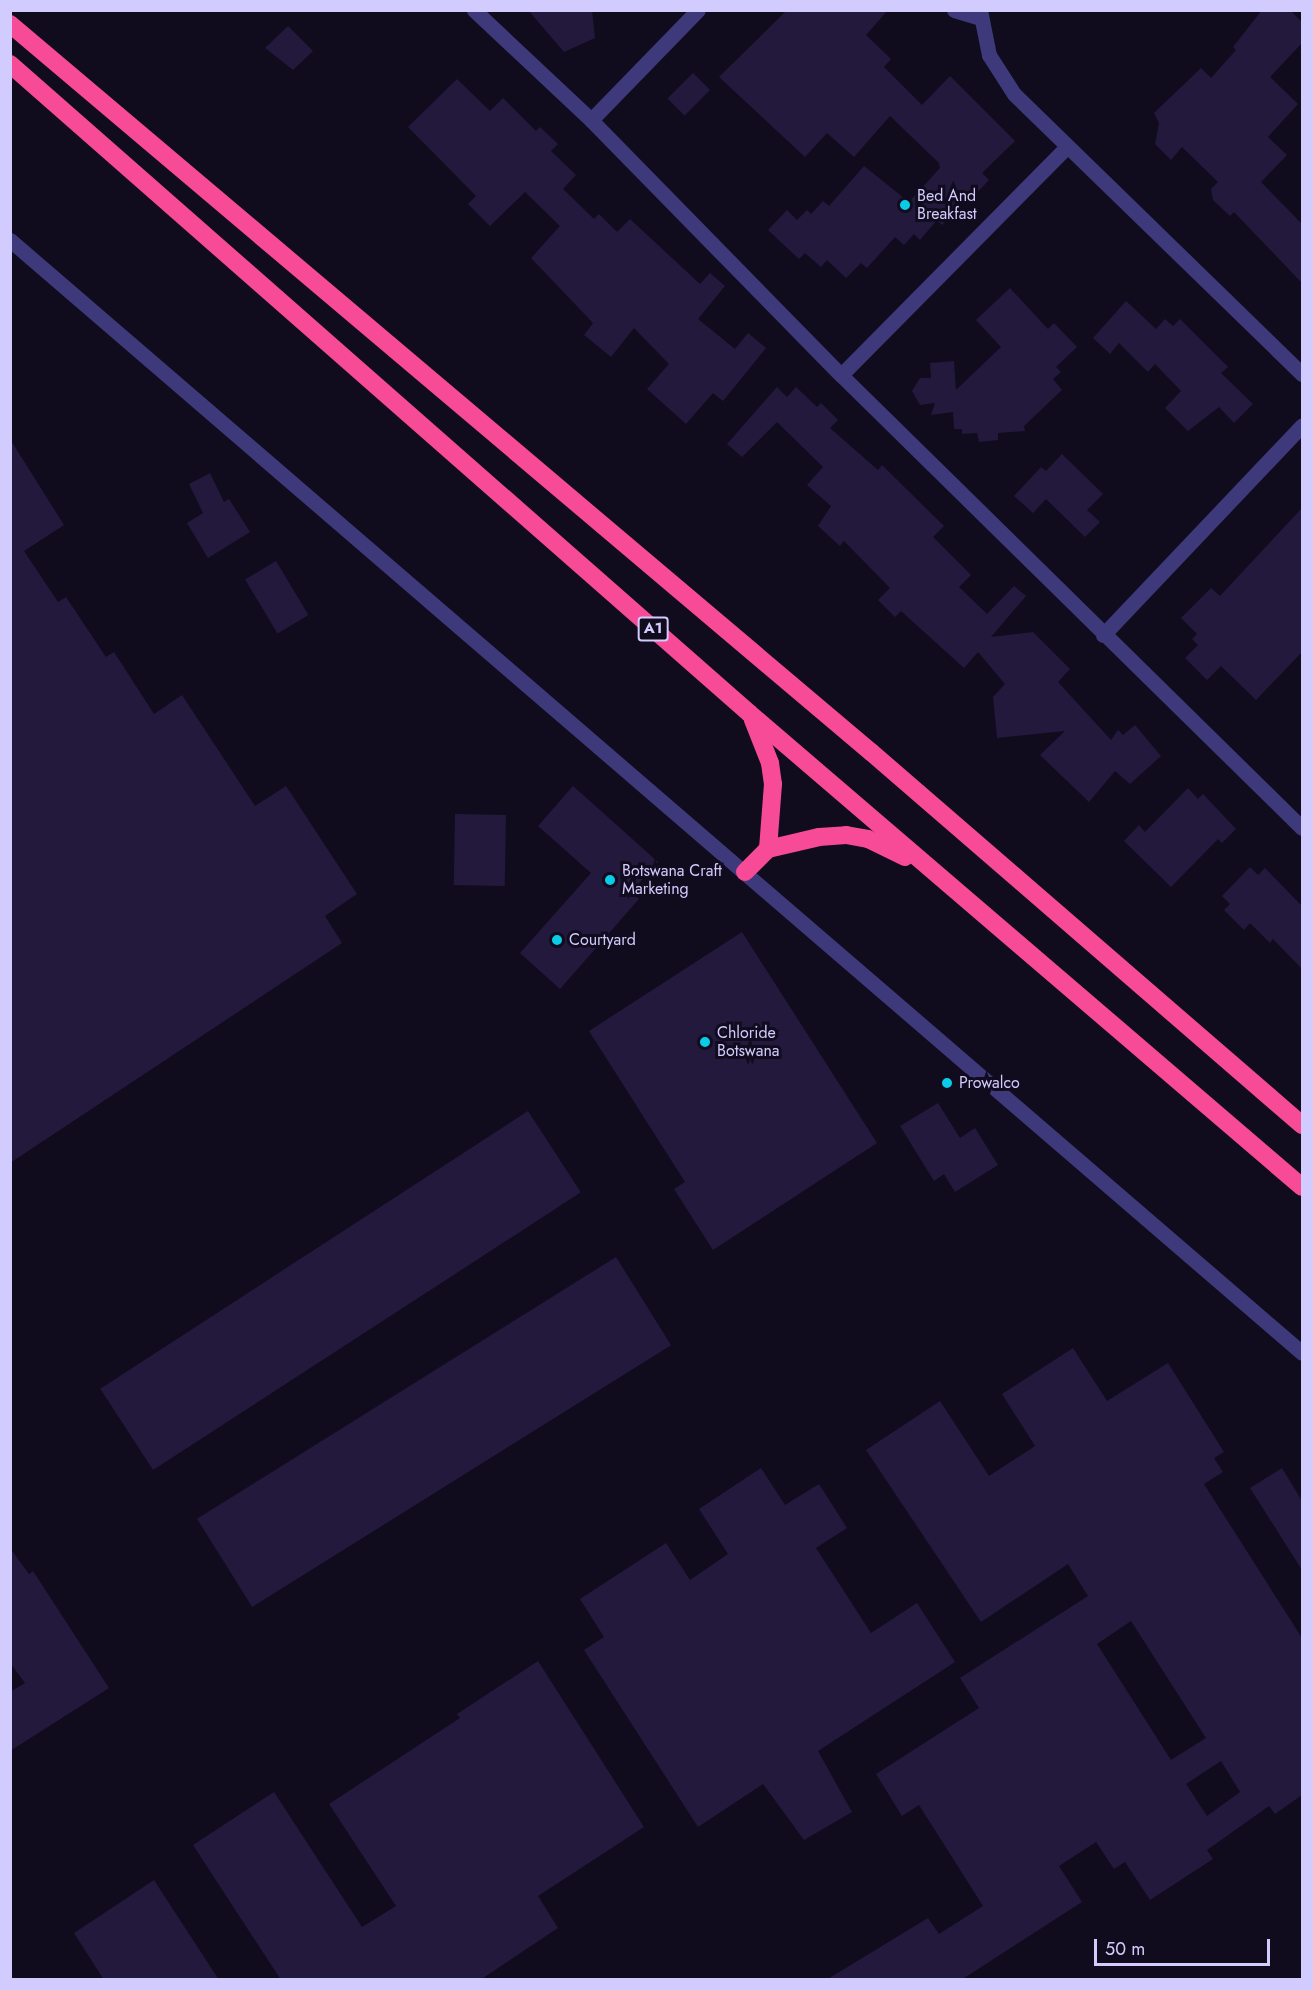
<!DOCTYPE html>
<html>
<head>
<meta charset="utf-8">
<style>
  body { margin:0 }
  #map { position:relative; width:1313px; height:1990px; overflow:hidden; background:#100c1d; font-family:Jost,sans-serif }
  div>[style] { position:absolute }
  .building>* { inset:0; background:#22193d; transform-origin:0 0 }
  .minor>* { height:15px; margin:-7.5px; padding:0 7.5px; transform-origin:7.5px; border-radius:7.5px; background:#3e397a }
  .highway>* { height:18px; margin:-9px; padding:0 9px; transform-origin:9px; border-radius:9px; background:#f74b98 }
  .dots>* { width:16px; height:16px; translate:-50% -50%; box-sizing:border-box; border:3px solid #100c1d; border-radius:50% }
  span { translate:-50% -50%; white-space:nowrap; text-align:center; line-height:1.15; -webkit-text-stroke:6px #100c1d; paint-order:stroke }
  .shield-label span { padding:2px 4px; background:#100c1d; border:2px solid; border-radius:4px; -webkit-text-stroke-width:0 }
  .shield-label { font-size:15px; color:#d2cbfd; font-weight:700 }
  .poi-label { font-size:16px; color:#d2cbfd }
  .left { translate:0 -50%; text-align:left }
  .frame { position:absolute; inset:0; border:12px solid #d2cbfd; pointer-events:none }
  .scale { position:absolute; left:1094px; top:1939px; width:176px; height:27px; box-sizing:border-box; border:3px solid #d2cbfd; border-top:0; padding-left:8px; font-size:18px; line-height:21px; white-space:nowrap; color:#d2cbfd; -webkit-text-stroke:4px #100c1d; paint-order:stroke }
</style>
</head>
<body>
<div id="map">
  <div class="building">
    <div style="clip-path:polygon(528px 10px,592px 10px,595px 38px,564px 52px)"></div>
    <div style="clip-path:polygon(787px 10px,888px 10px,866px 35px,891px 59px,884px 67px,922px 105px,950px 76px,1015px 141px,982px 173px,989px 180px,973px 197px,970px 194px,942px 225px,937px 220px,920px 240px,914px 234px,904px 245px,895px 237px,867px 268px,861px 263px,846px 278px,827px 260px,821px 267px,805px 253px,799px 259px,768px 230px,787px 210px,797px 220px,807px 210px,811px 214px,823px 201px,829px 206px,864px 166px,909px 202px,940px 168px,939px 163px,890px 116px,854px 157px,827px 133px,805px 157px,719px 77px)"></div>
    <div style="clip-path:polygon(1262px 10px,1290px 10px,1302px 22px,1302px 43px,1270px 77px,1298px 104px,1268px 137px,1287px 155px,1261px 182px,1302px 224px,1302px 283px,1234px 212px,1230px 216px,1213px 200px,1211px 189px,1218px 182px,1182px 147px,1171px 160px,1155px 144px,1159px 123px,1154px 113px,1201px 68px,1211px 78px,1236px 50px,1233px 47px)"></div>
    <div style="clip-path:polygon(288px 26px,313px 51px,293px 70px,265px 48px)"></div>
    <div style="left:693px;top:73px;width:24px;height:36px;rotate:45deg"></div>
    <div style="clip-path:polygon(457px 79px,490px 111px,503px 98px,536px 131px,540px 127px,558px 144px,551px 151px,576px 175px,563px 189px,594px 219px,599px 214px,617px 232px,630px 219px,700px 284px,710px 273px,725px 286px,698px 319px,735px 349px,748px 333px,766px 348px,723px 401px,713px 393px,686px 424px,647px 389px,669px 364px,634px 328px,611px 357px,584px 335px,593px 323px,531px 258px,560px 226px,525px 192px,490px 226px,468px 204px,476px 196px,408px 127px)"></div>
    <div style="clip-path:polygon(1010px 288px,1048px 329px,1054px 323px,1077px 347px,1056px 367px,1061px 372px,1053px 379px,1062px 390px,1024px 426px,1025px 431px,998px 433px,998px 440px,979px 442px,977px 433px,962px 434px,962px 429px,954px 429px,953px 412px,931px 415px,935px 403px,920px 405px,912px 391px,920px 378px,931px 378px,930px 363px,954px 361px,956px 390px,1001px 347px,976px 320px)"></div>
    <div style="clip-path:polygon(1126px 301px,1156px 329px,1165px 319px,1173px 326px,1180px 319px,1228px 367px,1221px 373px,1253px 404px,1234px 423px,1219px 407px,1188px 431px,1165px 408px,1181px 391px,1155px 364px,1148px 372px,1119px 343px,1110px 354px,1093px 338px)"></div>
    <div style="clip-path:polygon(777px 387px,787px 397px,796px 387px,817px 407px,821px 403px,838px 420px,830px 428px,878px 470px,882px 465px,944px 526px,933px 537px,971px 575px,959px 587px,987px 614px,1014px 586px,1026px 596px,991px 637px,1033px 632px,1070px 669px,1058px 682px,1111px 740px,1118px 730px,1123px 735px,1135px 725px,1161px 756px,1130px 784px,1115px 771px,1089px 802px,1040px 755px,1065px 731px,997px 738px,993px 697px,1005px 684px,978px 652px,964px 668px,901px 611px,895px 617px,878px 600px,890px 588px,844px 541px,840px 546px,818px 526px,831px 506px,807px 485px,823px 467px,777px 422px,742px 457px,727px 444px)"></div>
    <div style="clip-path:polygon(10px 439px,64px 525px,24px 551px,58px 602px,66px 597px,106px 657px,114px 652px,154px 714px,182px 695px,255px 806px,286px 786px,357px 894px,325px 916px,342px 943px,10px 1163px)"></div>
    <div style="clip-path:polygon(1062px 454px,1103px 494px,1087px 510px,1100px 522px,1085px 537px,1046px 499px,1033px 513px,1014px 496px,1041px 467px,1046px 471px)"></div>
    <div style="clip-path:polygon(210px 473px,224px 502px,229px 499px,250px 532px,208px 558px,187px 523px,203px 513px,189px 484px)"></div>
    <div style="clip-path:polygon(1302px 508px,1302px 652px,1256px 700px,1221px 666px,1207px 680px,1185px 658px,1198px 645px,1192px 639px,1197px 634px,1181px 618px,1211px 588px,1220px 596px)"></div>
    <div style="left:276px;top:561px;width:63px;height:36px;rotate:59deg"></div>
    <div style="clip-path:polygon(573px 786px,658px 862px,631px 892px,639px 899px,560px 989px,520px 953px,591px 873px,538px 826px)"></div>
    <div style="clip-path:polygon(1188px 788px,1198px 799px,1203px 794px,1236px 829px,1222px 843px,1218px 839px,1171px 887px,1124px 841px,1139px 825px,1145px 832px)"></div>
    <div style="left:455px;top:814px;width:51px;height:71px;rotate:1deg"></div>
    <div style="clip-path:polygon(1250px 867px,1258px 875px,1265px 868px,1302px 906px,1302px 969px,1273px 939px,1270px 943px,1250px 923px,1244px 930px,1224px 910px,1230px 904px,1222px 896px)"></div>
    <div style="clip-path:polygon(742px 932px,877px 1143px,713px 1250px,674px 1189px,685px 1182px,589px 1031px)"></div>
    <div style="clip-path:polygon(938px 1103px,960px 1138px,975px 1128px,998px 1165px,955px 1192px,944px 1174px,934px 1181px,900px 1126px)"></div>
    <div style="left:528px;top:1111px;width:97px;height:510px;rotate:57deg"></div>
    <div style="left:616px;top:1257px;width:104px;height:494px;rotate:58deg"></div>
    <div style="clip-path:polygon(evenodd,1073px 1348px,1107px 1401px,1168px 1363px,1224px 1452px,1214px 1458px,1223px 1472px,1204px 1484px,1302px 1638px,1302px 1795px,1275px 1814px,1269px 1806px,1207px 1850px,1213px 1859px,1150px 1900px,1125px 1862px,1114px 1869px,1096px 1842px,1059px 1866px,1082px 1902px,961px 1980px,826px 1980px,928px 1918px,939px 1934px,983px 1906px,919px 1805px,902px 1816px,876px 1774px,979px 1708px,960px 1678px,1088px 1596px,1068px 1564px,981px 1622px,866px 1450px,940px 1401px,989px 1476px,1035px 1446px,1002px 1394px,1073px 1348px,1131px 1621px,1206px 1738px,1171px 1760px,1097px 1644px,1131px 1621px,1073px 1348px,1221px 1761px,1240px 1792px,1207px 1816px,1186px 1784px,1221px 1761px)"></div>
    <div style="clip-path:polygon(761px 1468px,785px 1505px,819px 1484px,847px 1528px,816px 1548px,871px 1633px,917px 1603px,955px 1662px,818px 1751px,852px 1812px,804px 1840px,763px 1784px,698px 1827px,584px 1650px,604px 1637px,580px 1599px,666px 1543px,690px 1580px,728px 1554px,699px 1509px)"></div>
    <div style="clip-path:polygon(1282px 1468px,1302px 1501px,1302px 1570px,1250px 1488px)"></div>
    <div style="clip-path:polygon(10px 1548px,29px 1574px,33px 1571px,109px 1688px,10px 1751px,10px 1692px,25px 1683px,10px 1663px)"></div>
    <div style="clip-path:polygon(538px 1661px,644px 1827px,538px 1896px,558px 1928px,480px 1980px,281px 1980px,193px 1845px,274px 1792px,362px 1927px,396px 1906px,329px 1804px,460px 1718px,457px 1714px)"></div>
    <div style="clip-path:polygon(154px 1880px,219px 1980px,104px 1980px,74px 1933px)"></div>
  </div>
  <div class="minor">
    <div style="left:474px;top:10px;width:161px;rotate:43.2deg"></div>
    <div style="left:591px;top:120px;width:357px;rotate:45.6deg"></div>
    <div style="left:841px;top:375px;width:646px;rotate:44.5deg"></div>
    <div style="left:954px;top:10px;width:27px;rotate:17deg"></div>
    <div style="left:980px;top:10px;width:46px;rotate:78.7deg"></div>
    <div style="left:989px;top:55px;width:46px;rotate:57.3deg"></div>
    <div style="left:1014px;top:94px;width:402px;rotate:44.2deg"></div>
    <div style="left:591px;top:120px;width:153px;rotate:-45.8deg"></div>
    <div style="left:10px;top:240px;width:1705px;rotate:40.74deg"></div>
    <div style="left:841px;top:375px;width:320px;rotate:-45.3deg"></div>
    <div style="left:1103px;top:635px;width:289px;rotate:-46.5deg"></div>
  </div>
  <div class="highway">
    <div style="left:10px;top:24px;width:1128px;rotate:40.22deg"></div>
    <div style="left:871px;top:752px;width:570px;rotate:40.87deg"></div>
    <div style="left:10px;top:64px;width:984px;rotate:41.29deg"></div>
    <div style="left:749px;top:713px;width:728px;rotate:40.6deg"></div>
    <div style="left:753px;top:720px;width:46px;rotate:68.4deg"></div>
    <div style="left:770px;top:763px;width:21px;rotate:82deg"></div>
    <div style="left:773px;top:784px;width:65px;rotate:94.4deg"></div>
    <div style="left:745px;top:872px;width:33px;rotate:-45deg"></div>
    <div style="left:768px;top:849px;width:52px;rotate:-13.2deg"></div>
    <div style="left:819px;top:837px;width:27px;rotate:-4deg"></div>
    <div style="left:846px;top:835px;width:22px;rotate:10deg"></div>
    <div style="left:868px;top:839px;width:41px;rotate:25.9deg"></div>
  </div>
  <div class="dots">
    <div style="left:905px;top:205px;background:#0acce9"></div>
    <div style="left:610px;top:880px;background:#0acce9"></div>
    <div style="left:557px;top:940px;background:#0acce9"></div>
    <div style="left:705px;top:1042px;background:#0acce9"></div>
    <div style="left:947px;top:1083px;background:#0acce9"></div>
  </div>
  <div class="shield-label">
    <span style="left:653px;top:629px">A1</span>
  </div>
  <div class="poi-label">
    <span class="left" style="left:917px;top:205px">Bed And<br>Breakfast</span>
    <span class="left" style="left:622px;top:880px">Botswana Craft<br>Marketing</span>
    <span class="left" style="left:569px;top:940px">Courtyard</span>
    <span class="left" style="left:717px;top:1042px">Chloride<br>Botswana</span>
    <span class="left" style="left:959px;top:1083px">Prowalco</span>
  </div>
  <div class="frame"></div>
  <div class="scale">50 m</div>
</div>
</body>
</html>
